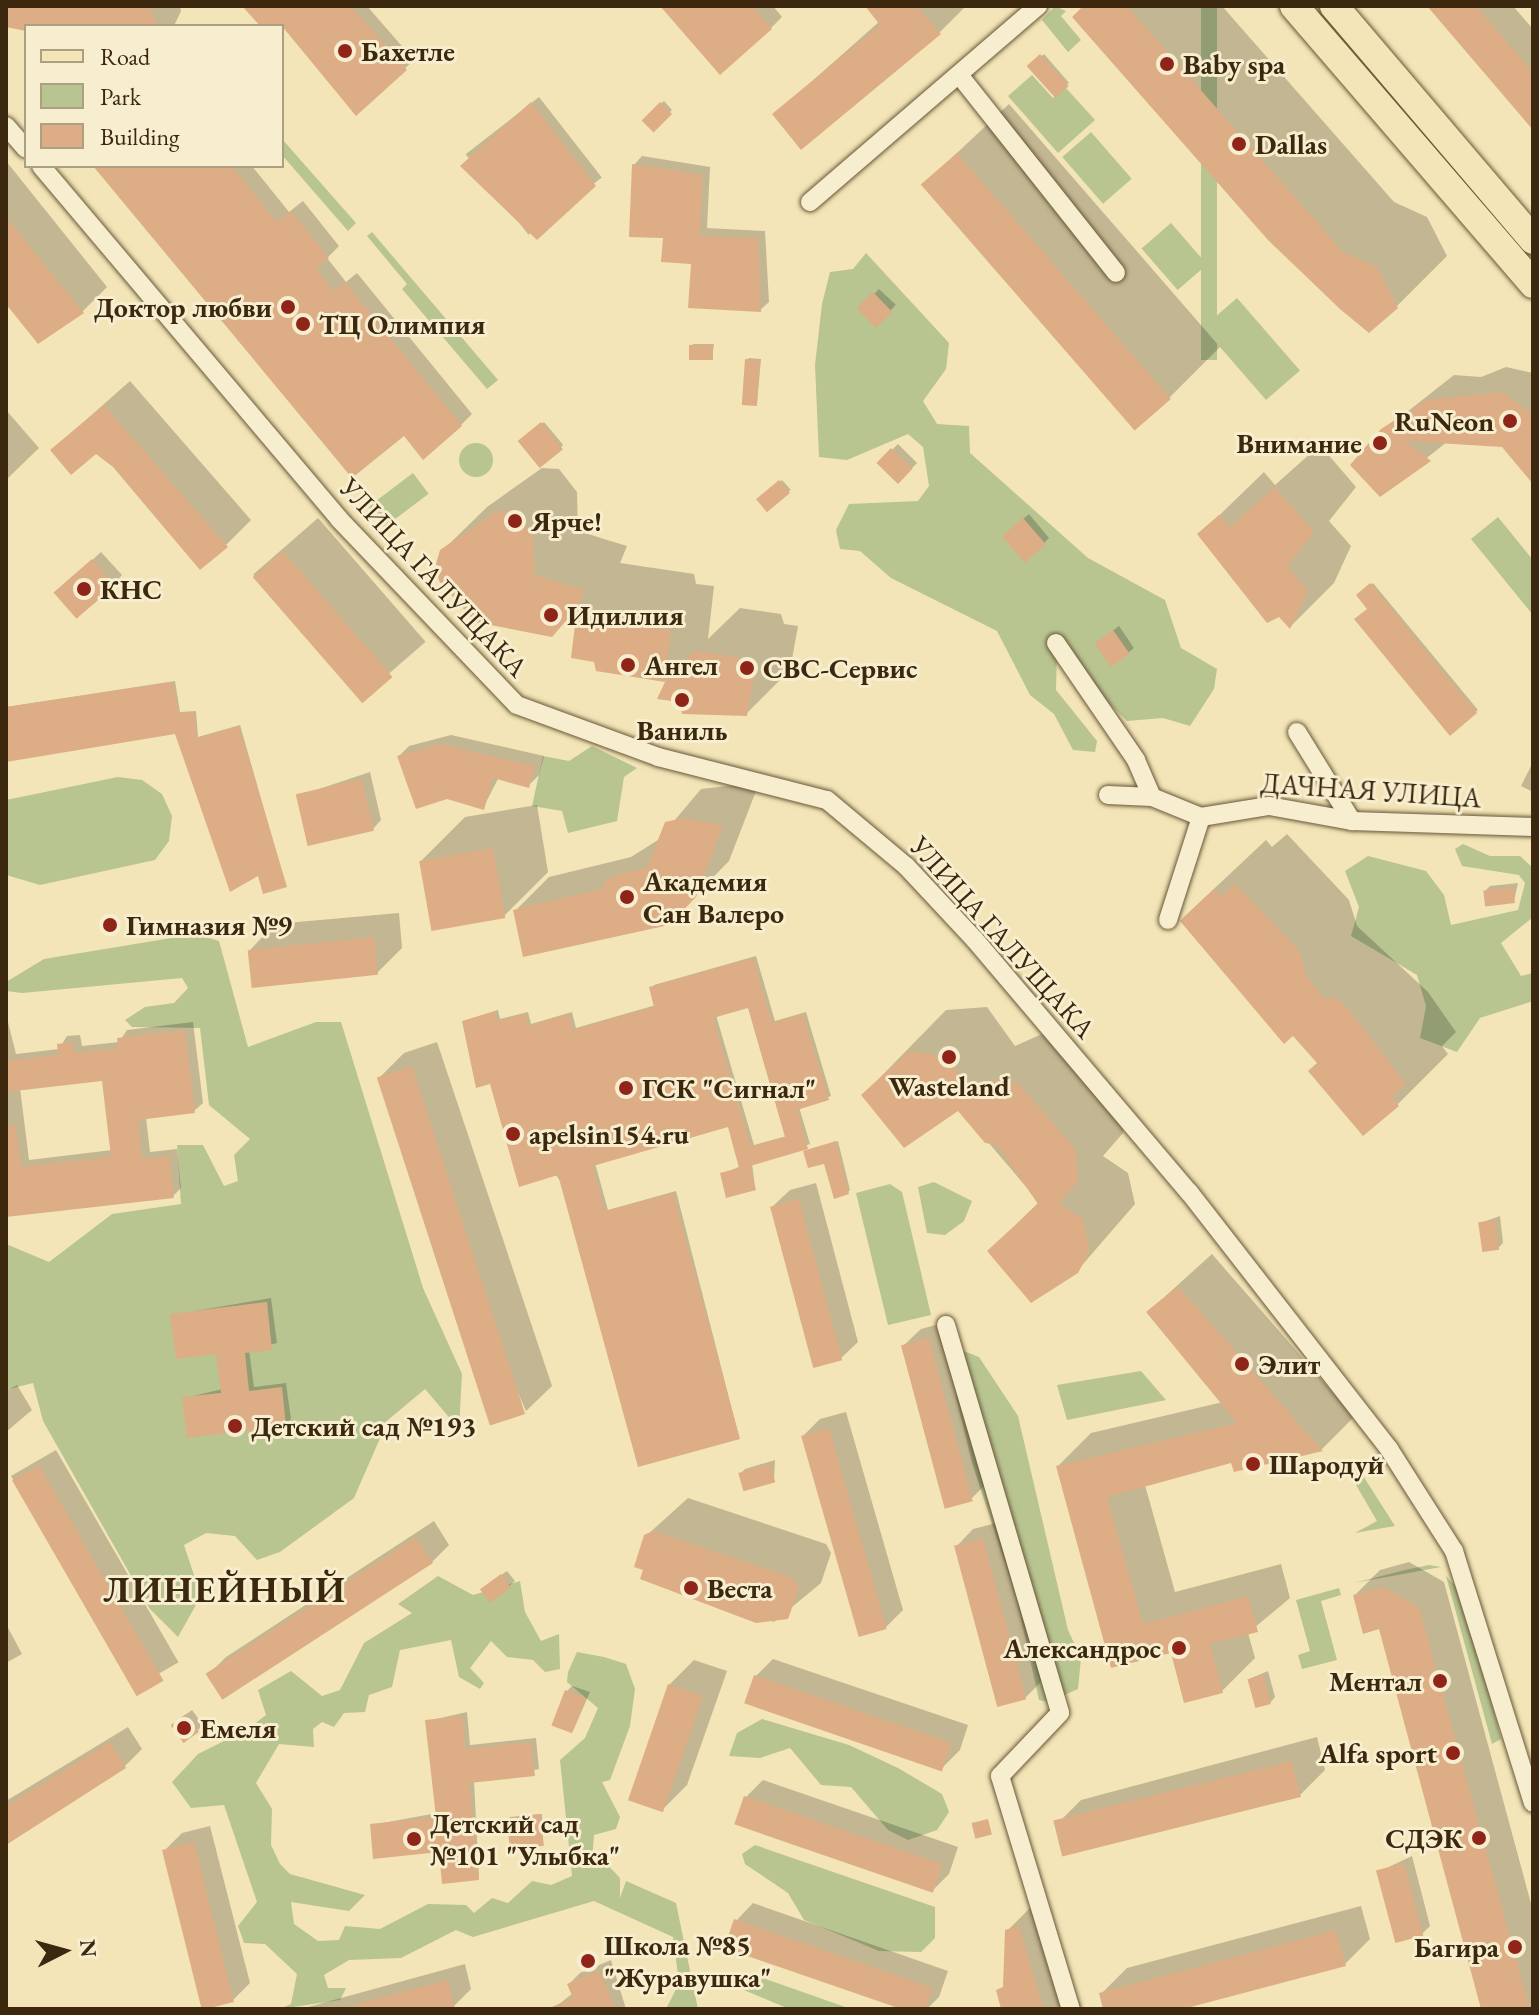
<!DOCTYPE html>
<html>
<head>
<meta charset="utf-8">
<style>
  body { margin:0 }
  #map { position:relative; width:1539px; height:2015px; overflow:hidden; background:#f3e5b7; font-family:"EB Garamond",serif }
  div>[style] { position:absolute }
  .green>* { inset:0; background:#b8c591; transform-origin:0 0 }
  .round { border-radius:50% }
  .shadow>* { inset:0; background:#0003; transform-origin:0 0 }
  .building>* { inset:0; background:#ddad86; transform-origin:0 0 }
  .roads { filter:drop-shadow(0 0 2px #695738) drop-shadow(0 0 2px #695738) }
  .minor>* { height:18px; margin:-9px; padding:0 9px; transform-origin:9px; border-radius:9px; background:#f7eed0 }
  .primary>* { height:28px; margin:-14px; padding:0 14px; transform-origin:14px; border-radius:14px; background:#f3e5b7 }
  .dots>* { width:22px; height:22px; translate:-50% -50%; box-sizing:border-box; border:4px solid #f7eed0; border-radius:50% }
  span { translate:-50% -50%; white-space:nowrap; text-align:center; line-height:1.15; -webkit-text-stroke:6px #f7eed0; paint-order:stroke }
  .poi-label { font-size:28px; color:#3b280e; font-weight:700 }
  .left { translate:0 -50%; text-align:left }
  .right { translate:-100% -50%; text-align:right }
  .street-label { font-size:28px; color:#3b280e }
  .district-label { font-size:36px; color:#3b280e; font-weight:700; letter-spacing:2px }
  .frame { position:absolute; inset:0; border:8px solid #3b280e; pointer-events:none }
  .legend { position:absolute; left:24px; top:24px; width:260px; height:144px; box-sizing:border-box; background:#f7eed0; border:2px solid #ac9f82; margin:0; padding:10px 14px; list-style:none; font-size:24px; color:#3b280e }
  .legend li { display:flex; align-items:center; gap:16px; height:40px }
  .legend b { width:40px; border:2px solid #ac9f82 }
  .north { position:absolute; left:24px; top:1911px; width:80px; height:80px; -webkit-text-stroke:6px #f7eed0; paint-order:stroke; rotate:84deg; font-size:22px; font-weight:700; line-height:32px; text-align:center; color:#3b280e }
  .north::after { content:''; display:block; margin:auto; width:28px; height:36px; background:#3b280e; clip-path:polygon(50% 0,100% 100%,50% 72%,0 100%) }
</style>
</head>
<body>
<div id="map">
  <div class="green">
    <div style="clip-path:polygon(1055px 6px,1066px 11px,1061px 16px,1081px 40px,1068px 52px,1042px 20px)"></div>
    <div style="left:1201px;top:6px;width:16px;height:354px"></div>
    <div style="clip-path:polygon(1032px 75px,1053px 98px,1066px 88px,1095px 120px,1058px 153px,1008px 96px)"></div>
    <div style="left:1091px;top:132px;width:62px;height:38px;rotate:49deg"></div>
    <div style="clip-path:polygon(282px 139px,356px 223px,348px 231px,282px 155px)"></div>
    <div style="left:1171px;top:223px;width:55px;height:39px;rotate:49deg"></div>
    <div style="clip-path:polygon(372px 232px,498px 380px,487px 389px,402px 289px,407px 284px,367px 236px)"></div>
    <div style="clip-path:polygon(866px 253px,949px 343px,946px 369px,923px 401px,937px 424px,969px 426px,970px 453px,1088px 558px,1165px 600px,1181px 648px,1217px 669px,1214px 689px,1190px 726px,1163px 718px,1127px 721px,1057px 652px,1056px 690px,1097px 741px,1095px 752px,1073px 750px,1054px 714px,1030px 695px,997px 631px,891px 578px,860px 551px,840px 549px,836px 530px,849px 504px,918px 501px,929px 486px,923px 447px,908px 434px,847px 460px,819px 457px,815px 365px,822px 304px,830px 272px,853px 269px)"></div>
    <div style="left:1237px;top:298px;width:96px;height:45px;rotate:49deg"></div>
    <div class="round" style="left:459px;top:443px;width:34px;height:34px"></div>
    <div style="left:413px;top:473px;width:26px;height:56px;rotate:53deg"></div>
    <div style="clip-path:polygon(1498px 517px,1533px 560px,1533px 615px,1471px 539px)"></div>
    <div style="clip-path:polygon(592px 746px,637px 768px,624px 777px,617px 821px,568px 833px,562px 811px,532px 806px,543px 756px,569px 761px)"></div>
    <div style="clip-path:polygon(118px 777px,142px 780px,162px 794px,172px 816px,169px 841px,155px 860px,40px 885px,6px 875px,6px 800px)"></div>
    <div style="clip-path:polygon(1463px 844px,1490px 856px,1520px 856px,1533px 868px,1532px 918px,1501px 943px,1521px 976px,1533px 973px,1533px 1001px,1480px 1018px,1457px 1052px,1420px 1038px,1426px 1006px,1417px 975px,1351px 936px,1359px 907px,1345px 871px,1368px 856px,1426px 871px,1444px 895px,1451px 925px,1518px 910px,1525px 883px,1519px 875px,1462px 866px,1455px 849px)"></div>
    <div style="clip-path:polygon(196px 934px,219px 941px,248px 1047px,316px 1022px,341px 1022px,423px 1288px,462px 1374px,459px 1429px,425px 1389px,388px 1420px,354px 1498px,280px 1552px,257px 1560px,235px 1536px,206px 1533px,184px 1545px,201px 1596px,178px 1637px,150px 1609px,43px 1421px,33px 1383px,6px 1390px,6px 1244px,49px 1262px,112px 1214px,181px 1204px,177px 1145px,203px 1145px,224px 1186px,238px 1181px,234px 1155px,250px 1139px,209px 1105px,200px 1028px,132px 1027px,125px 1020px,145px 1007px,174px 1003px,188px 988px,182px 978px,22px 993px,6px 991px,6px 982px,44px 959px)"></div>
    <div style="clip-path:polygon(934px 1182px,972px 1201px,964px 1221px,945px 1235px,927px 1233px,918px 1187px)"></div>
    <div style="clip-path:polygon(890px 1184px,902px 1192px,931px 1315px,888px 1325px,856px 1193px)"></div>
    <div style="clip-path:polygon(961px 1350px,979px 1357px,1018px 1416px,1068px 1630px,1081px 1658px,1078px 1689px,1049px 1702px,1039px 1700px,1016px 1596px,972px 1463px,956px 1397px)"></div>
    <div style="clip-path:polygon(1141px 1371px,1166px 1400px,1067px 1420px,1057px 1385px)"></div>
    <div style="clip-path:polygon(1348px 1459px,1353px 1460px,1395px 1526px,1355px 1533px,1377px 1521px,1345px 1466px)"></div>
    <div style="clip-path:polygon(1429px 1565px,1441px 1567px,1354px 1583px,1405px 1570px)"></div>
    <div style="clip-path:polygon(438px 1576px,473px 1595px,520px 1581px,525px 1612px,541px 1641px,559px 1634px,560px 1669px,545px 1672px,533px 1660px,507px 1657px,491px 1641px,470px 1668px,484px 1683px,480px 1689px,459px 1677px,451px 1640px,400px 1650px,392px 1687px,369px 1695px,365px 1712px,344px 1713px,334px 1727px,322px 1722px,313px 1729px,314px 1747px,279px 1744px,256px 1783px,272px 1809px,271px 1845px,280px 1864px,290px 1874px,365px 1895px,349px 1911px,291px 1902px,294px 1924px,318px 1941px,339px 1940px,345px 1926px,380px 1929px,428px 1904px,466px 1905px,474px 1913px,492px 1898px,508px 1903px,532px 1881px,551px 1885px,572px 1876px,560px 1760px,585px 1738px,598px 1708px,567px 1682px,568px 1672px,577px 1652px,604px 1657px,626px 1664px,635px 1689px,630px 1726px,610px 1780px,602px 1782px,620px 1817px,616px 1829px,594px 1835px,592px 1860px,602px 1859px,620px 1878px,620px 1898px,626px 1881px,676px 1903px,698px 2009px,666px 2009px,679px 1983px,673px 1937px,594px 1901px,473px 1937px,456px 1930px,401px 1958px,349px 1960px,324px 1975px,328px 1988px,346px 1988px,340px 2000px,280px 2009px,291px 2004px,297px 1974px,265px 1944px,244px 1943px,238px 1926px,257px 1902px,224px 1805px,191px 1808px,172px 1782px,198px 1754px,238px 1734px,249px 1738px,249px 1728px,266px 1715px,258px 1690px,291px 1671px,322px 1696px,340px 1690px,364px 1643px,412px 1613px,398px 1604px)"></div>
    <div style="clip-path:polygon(1446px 1576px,1463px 1594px,1501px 1739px,1492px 1744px)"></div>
    <div style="clip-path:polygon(1339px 1588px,1341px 1595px,1321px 1601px,1337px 1660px,1302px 1669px,1298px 1655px,1310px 1651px,1296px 1600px)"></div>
    <div style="clip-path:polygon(762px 1719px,849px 1745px,898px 1768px,942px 1794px,949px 1812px,937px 1830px,908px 1840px,888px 1830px,851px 1787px,821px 1785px,790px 1748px,760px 1758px,729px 1756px,737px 1733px)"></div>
    <div style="clip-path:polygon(755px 1845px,935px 1907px,935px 1938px,921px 1952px,879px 1951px,804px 1920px,788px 1893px,745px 1864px,742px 1854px)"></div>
    <div style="clip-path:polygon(731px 1975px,760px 1977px,851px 2009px,789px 2009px,744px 1990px)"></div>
  </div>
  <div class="shadow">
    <div style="clip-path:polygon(6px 6px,180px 6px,181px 11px,174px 26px,26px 26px,6px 25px)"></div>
    <div style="clip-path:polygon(245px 6px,367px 6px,414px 60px,356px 113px,282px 26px,263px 26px)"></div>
    <div style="clip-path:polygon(665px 6px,773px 6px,782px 17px,771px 28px)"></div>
    <div style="clip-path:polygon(866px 6px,966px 6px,939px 33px,775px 114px,880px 21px)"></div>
    <div style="clip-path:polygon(1085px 6px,1222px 6px,1394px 202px,1427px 217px,1447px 256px,1397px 306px)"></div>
    <div style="clip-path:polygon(1429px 6px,1513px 6px,1533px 29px,1533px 127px)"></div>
    <div style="left:1044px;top:54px;width:38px;height:18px;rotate:49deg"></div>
    <div style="left:539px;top:97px;width:102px;height:93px;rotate:52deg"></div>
    <div style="left:664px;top:101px;width:12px;height:28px;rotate:48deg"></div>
    <div style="clip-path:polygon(1009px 104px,1220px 347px,1169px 398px,924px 184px)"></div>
    <div style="clip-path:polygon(642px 156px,710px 167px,707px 228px,765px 231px,769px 302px,760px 310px,665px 236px,634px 165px)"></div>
    <div style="clip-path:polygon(6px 161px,107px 287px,82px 312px,6px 301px)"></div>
    <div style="clip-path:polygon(96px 166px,252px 166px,289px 212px,303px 201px,339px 246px,327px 258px,346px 282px,357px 273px,472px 414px,461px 425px)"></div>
    <div style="left:879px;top:289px;width:23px;height:27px;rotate:43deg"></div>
    <div style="clip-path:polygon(714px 344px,712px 358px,691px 346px,693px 344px)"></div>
    <div style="clip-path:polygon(749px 358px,761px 359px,757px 404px,747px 360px)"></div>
    <div style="clip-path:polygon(1506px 367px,1533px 373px,1533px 475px,1503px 445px,1447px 442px,1381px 494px,1398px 419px,1454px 375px,1481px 377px)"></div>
    <div style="clip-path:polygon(130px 381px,251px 520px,226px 545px,96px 451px,52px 450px)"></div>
    <div style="clip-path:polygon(6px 410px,39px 448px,6px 480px)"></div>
    <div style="left:544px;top:422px;width:30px;height:30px;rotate:50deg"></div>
    <div style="left:898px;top:444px;width:27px;height:27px;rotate:45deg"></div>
    <div style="clip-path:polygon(1320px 445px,1356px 487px,1329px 521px,1351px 546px,1334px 583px,1290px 627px,1200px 534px,1264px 472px,1275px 485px)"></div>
    <div style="clip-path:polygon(542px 468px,559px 469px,577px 492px,578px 531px,627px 546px,620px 563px,694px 574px,696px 584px,714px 586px,708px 639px,740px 608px,781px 614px,784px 624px,798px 626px,790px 670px,746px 714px,681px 700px,668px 681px,598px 669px,579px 608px,551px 635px,442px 551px,487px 507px)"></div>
    <div style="left:782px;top:480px;width:13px;height:30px;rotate:48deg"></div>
    <div style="clip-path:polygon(1029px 514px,1049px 538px,1044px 543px,1009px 531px)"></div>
    <div style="left:318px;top:518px;width:164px;height:86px;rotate:49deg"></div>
    <div style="clip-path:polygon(101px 552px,122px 575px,114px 584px,65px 585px)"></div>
    <div style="clip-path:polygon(1373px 583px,1478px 710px,1450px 733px,1358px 595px)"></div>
    <div style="clip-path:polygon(1119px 626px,1134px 648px,1112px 665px,1102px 639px)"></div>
    <div style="clip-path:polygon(175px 681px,180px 712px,196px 711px,198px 737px,240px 725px,286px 886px,259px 873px,177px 732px,6px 760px,6px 707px)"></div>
    <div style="clip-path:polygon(451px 735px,544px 756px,539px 775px,529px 785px,499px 777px,483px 808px,399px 756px,409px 746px)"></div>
    <div style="clip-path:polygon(1533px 762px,1533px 792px,1521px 786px)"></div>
    <div style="clip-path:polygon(370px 772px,381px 820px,373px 829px,298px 796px)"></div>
    <div style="clip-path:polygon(735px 785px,756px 791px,729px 861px,668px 923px,515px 911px,549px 877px,631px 857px,658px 840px,701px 789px)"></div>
    <div style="clip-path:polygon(537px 805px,548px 872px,504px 916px,421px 861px,465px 817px)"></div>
    <div style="clip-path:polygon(1287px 834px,1349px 900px,1357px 926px,1428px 992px,1456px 1032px,1442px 1046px,1448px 1054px,1398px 1104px,1319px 1063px,1293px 1033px,1284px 1041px,1184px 917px,1266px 840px,1272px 847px)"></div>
    <div style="clip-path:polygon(1518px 883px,1514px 901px,1485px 891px,1490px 886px)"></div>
    <div style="clip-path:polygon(399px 913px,402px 948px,377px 973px,250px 950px,275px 924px)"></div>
    <div style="clip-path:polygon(evenodd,756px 956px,775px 1021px,806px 1012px,831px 1096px,799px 1107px,810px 1144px,752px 1163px,755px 1188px,722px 1174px,741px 1166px,729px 1124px,595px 1163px,608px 1210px,676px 1191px,739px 1437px,491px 1082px,465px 1021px,498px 1010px,500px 1019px,528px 1012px,531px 1024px,572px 1012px,576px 1028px,656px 1005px,654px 985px,756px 956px,749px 1006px,787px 1136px,754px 1145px,716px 1015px,749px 1006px)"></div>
    <div style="clip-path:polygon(987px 1007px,1015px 1046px,1042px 1034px,1065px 1039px,1121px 1104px,1123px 1133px,1103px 1156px,1128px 1173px,1135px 1204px,1077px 1271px,989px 1251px,1039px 1202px,959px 1108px,863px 1095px,946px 1010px)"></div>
    <div style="clip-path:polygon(evenodd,6px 1014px,16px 1054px,59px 1049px,67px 1036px,80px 1035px,82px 1046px,119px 1042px,127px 1030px,193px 1022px,203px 1103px,194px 1111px,146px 1117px,150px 1152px,177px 1149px,181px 1188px,173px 1196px,6px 1215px,6px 1014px,104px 1079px,112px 1150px,29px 1160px,20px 1088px,104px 1079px)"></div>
    <div style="clip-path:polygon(437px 1042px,552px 1386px,526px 1411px,379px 1078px,404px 1053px)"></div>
    <div style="clip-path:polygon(838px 1141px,850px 1190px,848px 1192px,826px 1162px,805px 1151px)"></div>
    <div style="clip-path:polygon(816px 1183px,858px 1342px,840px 1359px,772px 1207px,790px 1190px)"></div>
    <div style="clip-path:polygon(1500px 1216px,1503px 1243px,1498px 1248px,1480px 1223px)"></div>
    <div style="clip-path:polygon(1212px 1254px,1354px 1417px,1322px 1449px,1235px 1470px,1233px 1460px,1145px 1485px,1175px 1592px,1281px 1564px,1290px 1598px,1248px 1633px,1255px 1658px,1222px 1691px,1172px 1651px,1112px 1666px,1058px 1466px,1091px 1433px,1223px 1402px,1148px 1312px)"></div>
    <div style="clip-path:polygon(271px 1298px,277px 1343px,249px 1350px,254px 1387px,286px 1383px,291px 1419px,285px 1424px,184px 1398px,223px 1389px,218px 1352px,172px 1315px)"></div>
    <div style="clip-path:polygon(946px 1322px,988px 1482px,971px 1499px,903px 1346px,921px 1329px)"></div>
    <div style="clip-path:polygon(17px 1385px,32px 1410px,6px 1432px,6px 1391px)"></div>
    <div style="clip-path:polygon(846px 1412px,903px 1610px,885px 1628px,803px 1436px,820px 1419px)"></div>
    <div style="left:56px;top:1450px;width:245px;height:52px;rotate:60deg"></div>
    <div style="clip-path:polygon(775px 1460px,774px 1480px,740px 1474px,745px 1469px)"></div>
    <div style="clip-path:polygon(688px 1498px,826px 1544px,831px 1553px,821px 1583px,774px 1622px,643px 1578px,646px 1536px)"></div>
    <div style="clip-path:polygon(434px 1521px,449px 1545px,432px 1562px,224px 1697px,209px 1674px,226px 1657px)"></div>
    <div style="clip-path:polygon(1000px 1522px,1043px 1680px,1025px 1698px,956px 1547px,973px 1529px)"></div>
    <div style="clip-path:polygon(1409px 1562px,1444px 1582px,1533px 1911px,1533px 2009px,1483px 2009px,1380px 1627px,1355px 1595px,1380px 1570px)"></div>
    <div style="clip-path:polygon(507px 1571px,515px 1581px,509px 1586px,487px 1585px)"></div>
    <div style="clip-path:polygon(6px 1624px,22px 1654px,6px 1663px)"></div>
    <div style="clip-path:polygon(773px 1659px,968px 1725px,960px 1750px,942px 1768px,756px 1676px)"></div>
    <div style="clip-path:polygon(694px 1660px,727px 1671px,687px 1785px,662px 1810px,669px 1685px)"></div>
    <div style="clip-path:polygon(1268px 1671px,1275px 1697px,1270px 1703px,1249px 1679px)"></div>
    <div style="clip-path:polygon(572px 1686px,590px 1692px,573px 1731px,567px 1691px)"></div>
    <div style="clip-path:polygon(192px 1710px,203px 1725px,198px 1730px,178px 1720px)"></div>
    <div style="clip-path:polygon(467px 1712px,470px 1745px,536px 1738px,539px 1769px,474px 1781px,479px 1878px,441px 1850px,372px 1825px,437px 1813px,427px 1721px)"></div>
    <div style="clip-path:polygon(128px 1727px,142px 1749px,125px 1766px,6px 1843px,6px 1801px)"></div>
    <div style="clip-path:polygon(1317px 1737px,1325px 1770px,1300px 1795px,1056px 1825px,1081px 1800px)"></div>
    <div style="clip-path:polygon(763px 1780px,958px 1847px,949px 1874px,932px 1891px,746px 1797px)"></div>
    <div style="clip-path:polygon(542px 1814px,543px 1844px,508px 1819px,510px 1817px)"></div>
    <div style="clip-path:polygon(210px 1826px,250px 1983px,233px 2000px,204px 2007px,165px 1850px,182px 1833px)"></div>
    <div style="clip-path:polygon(1412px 1856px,1430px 1926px,1422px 1934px,1378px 1872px)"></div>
    <div style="clip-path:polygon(753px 1903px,948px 1971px,939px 1997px,927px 2009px,908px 2009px,736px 1921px)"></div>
    <div style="clip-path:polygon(1032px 1906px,1076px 2009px,1002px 2009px,1007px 1931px)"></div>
    <div style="clip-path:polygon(1361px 1906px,1370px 1939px,1345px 1964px,1175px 2009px,1106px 2009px,1101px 1994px,1127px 1968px)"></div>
    <div style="clip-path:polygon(611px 1960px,626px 2009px,553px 2009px,573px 1993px,569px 1984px,580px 1973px)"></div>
    <div style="clip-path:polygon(465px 1964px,471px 1989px,454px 2006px,301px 2009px)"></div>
  </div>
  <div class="building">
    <div style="clip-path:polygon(6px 6px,149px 6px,158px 26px,26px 31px,6px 27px)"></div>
    <div style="clip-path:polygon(242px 6px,351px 6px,407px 70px,356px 116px,282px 26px,260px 26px)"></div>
    <div style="clip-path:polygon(660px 6px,752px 6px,772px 29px,720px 75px)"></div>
    <div style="clip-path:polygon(865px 6px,917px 6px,941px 34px,801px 150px,772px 114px,880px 25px)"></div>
    <div style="clip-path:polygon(1083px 6px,1127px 6px,1343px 252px,1377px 267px,1398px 308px,1369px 333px,1340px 309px,1268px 240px,1072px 17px)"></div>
    <div style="clip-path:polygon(1427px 6px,1476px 6px,1533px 72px,1533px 130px)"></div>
    <div style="left:1040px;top:54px;width:43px;height:18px;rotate:48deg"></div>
    <div style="clip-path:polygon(531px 102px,596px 186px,537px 240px,460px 166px)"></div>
    <div style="left:660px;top:102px;width:17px;height:26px;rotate:45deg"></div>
    <div style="left:957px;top:153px;width:326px;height:48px;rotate:49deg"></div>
    <div style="clip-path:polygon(632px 164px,703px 175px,700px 236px,758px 238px,761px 312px,688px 308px,691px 264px,661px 262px,663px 238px,629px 237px)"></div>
    <div style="clip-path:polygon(93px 166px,232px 166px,277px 222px,291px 211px,329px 258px,316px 269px,334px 291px,345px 282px,462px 426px,423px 460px,404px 436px,352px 478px)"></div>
    <div style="clip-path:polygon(6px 217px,84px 313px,38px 344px,6px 304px)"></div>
    <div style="left:873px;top:292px;width:28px;height:23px;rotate:46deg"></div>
    <div style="left:689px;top:345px;width:24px;height:15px"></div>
    <div style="left:745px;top:359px;width:15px;height:46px;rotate:4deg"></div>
    <div style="clip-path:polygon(1501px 392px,1533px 414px,1533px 484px,1502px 447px,1405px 441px,1431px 461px,1380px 497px,1350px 465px,1381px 429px,1426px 400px)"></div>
    <div style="clip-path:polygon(104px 405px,228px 547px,200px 570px,113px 467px,96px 454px,71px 475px,50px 450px)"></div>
    <div style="left:541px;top:422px;width:35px;height:30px;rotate:51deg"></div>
    <div style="left:891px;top:448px;width:30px;height:21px;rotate:44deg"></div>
    <div style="left:779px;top:480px;width:17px;height:30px;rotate:50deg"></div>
    <div style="clip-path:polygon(1275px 487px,1314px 532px,1287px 566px,1308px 591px,1290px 629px,1279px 617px,1267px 623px,1197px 534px,1219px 515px,1230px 527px)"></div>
    <div style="clip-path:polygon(497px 511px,515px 512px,533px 537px,535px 575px,584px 590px,578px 607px,651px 618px,652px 628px,671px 630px,665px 682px,694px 651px,738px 657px,741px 667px,755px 670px,747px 716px,682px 714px,679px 702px,657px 699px,665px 682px,596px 671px,594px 662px,571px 658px,577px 608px,552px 637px,475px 622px,439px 581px,436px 564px,440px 550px)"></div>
    <div style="left:1023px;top:518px;width:35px;height:28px;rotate:49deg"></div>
    <div style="left:283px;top:551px;width:167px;height:40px;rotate:49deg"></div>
    <div style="left:92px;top:559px;width:35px;height:51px;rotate:49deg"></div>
    <div style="clip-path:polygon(1370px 583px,1477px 713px,1450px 736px,1354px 619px,1367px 609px,1356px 595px)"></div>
    <div style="left:1113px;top:630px;width:29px;height:23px;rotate:55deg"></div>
    <div style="clip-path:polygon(173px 682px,179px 713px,194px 712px,197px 738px,239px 726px,287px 887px,263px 894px,258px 876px,230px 892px,175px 734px,6px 762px,6px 707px)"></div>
    <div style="clip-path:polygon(439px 744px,535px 766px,529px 788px,493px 778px,484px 810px,447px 799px,416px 809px,397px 756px)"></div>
    <div style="left:362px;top:779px;width:53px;height:68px;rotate:77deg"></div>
    <div style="clip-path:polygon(684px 818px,723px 825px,696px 897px,669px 925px,523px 957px,513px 910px,605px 888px,603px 882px,622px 873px,647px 868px,665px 822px)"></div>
    <div style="left:493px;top:848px;width:71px;height:75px;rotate:80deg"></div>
    <div style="clip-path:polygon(1235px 884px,1299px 950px,1307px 977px,1325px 999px,1335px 997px,1350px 1011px,1406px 1084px,1392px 1097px,1399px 1106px,1363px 1136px,1308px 1071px,1317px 1063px,1293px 1036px,1284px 1044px,1180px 921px,1214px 889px,1221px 896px)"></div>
    <div style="left:1513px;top:887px;width:16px;height:30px;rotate:83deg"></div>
    <div style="left:374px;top:937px;width:38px;height:127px;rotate:84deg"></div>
    <div style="clip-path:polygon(evenodd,753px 958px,772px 1023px,803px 1014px,829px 1100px,797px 1110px,808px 1149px,750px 1166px,756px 1190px,726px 1198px,720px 1173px,739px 1168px,728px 1127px,593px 1166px,605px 1211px,673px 1193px,740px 1439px,638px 1467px,558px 1175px,519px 1187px,490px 1084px,476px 1088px,462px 1021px,495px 1011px,498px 1021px,525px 1014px,528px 1026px,569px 1014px,573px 1030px,654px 1007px,649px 987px,753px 958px,748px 1008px,785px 1137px,751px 1147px,713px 1018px,748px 1008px)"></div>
    <div style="clip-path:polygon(185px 1030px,195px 1113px,138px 1120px,142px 1159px,169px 1156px,174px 1198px,6px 1217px,6px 1126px,16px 1125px,21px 1167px,111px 1157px,102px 1081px,6px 1092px,6px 1061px,58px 1055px,57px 1044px,73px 1042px,74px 1053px,118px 1048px,117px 1038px)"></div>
    <div style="clip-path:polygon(909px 1051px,949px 1057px,968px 1091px,994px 1080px,1019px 1084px,1076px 1150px,1078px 1181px,1059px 1203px,1083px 1219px,1090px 1251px,1078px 1273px,1031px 1303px,987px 1251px,1038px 1204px,997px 1145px,985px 1143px,958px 1111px,904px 1148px,861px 1095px)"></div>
    <div style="left:412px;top:1066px;width:366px;height:37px;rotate:72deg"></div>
    <div style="clip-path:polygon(836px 1141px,849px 1194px,834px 1199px,824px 1164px,808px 1168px,803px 1151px)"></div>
    <div style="left:799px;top:1199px;width:167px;height:30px;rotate:75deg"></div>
    <div style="left:1495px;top:1220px;width:30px;height:17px;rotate:82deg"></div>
    <div style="clip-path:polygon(1178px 1286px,1323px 1451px,1234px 1472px,1231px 1463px,1107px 1497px,1143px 1624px,1248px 1596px,1258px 1632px,1210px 1644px,1223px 1693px,1184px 1703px,1171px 1653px,1111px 1668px,1056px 1466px,1237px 1423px,1146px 1312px)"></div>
    <div style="clip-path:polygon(267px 1302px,272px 1350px,245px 1353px,249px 1391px,282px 1387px,286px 1426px,187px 1438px,182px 1397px,221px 1393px,216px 1354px,176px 1359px,170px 1314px)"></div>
    <div style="left:929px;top:1338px;width:169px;height:29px;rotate:75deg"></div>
    <div style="left:829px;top:1428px;width:209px;height:29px;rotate:74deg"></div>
    <div style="left:770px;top:1464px;width:19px;height:33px;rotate:74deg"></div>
    <div style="left:39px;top:1465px;width:249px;height:31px;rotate:60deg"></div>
    <div style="clip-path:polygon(653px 1531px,793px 1578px,799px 1588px,788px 1619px,756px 1623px,640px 1579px,643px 1570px,634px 1567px,644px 1535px)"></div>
    <div style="left:416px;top:1537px;width:31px;height:251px;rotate:57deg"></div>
    <div style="left:983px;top:1538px;width:167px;height:30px;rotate:75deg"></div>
    <div style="left:501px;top:1574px;width:17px;height:26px;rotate:54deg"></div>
    <div style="clip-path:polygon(1383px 1587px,1419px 1607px,1530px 2009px,1481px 2009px,1379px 1629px,1363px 1634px,1353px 1595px)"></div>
    <div style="left:754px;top:1675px;width:209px;height:30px;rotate:19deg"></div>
    <div style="left:1263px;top:1675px;width:30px;height:16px;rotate:75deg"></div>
    <div style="left:668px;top:1684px;width:37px;height:123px;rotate:19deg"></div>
    <div style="left:565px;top:1690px;width:22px;height:38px;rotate:21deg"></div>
    <div style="left:186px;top:1714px;width:22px;height:19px;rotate:54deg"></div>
    <div style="clip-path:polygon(462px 1716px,466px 1749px,531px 1742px,535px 1776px,469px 1783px,479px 1880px,442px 1884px,439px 1852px,373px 1859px,370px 1824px,436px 1817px,425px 1720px)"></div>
    <div style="clip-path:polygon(110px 1742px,126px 1768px,6px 1845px,6px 1806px)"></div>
    <div style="left:1292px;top:1761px;width:37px;height:246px;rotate:76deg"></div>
    <div style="left:744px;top:1796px;width:210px;height:30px;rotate:19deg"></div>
    <div style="left:540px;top:1814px;width:32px;height:34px;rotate:83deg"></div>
    <div style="left:988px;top:1819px;width:16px;height:17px;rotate:76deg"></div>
    <div style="left:194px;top:1842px;width:165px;height:33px;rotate:76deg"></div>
    <div style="left:1404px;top:1863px;width:75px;height:29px;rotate:75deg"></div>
    <div style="clip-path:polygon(734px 1919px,933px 1988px,925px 2009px,901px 2009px,724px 1948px)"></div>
    <div style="clip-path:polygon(1019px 1926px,1044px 2009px,1001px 2009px,996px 1990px,1003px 1987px,1005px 1930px)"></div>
    <div style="clip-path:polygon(1336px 1930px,1346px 1966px,1183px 2009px,1103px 2009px,1099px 1993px)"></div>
    <div style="clip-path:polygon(599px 1970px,616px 2009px,547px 2009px,573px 1998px,567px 1984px)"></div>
    <div style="clip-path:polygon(448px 1980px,455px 2009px,357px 2009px,356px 2004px)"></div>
  </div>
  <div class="roads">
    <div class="minor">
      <div style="left:960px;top:76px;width:251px;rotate:51.6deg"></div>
      <div style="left:6px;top:126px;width:30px;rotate:49deg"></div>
      <div style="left:41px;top:166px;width:462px;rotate:49.8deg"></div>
      <div style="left:339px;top:519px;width:257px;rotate:46.3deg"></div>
      <div style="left:517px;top:705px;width:150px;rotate:20.2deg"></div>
      <div style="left:658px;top:757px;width:174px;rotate:14.3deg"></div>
      <div style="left:827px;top:800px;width:103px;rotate:39.9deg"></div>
      <div style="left:906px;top:866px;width:101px;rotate:47deg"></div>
      <div style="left:975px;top:940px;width:331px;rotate:49.7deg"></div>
      <div style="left:1189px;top:1192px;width:326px;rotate:52.1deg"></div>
      <div style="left:1389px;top:1449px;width:121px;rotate:57.5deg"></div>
      <div style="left:1454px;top:1551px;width:264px;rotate:72.6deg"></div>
      <div style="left:810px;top:202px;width:301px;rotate:-40.7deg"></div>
      <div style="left:1056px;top:643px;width:142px;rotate:55.6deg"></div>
      <div style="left:1136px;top:760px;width:40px;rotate:66.6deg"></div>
      <div style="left:1152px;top:797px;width:53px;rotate:22.2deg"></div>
      <div style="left:1201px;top:817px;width:69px;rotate:-9.2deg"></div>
      <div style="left:1269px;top:806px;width:84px;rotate:10.2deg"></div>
      <div style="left:1352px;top:821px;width:181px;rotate:1.9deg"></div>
      <div style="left:1297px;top:732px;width:105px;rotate:58.3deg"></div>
      <div style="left:1108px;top:795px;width:44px;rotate:2.6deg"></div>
      <div style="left:1168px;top:920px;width:108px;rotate:-72.2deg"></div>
      <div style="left:946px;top:1325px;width:404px;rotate:73.6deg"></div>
      <div style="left:1060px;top:1713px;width:87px;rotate:133.6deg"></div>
      <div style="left:1000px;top:1776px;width:244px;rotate:73.1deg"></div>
    </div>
    <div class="primary">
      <div style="left:1294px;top:6px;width:367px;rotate:49.3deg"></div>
      <div style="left:1334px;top:6px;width:307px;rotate:49.6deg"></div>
    </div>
  </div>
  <div class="dots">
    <div style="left:345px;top:51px;background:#8f2418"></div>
    <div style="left:1167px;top:64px;background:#8f2418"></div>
    <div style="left:1239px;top:144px;background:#8f2418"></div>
    <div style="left:288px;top:307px;background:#8f2418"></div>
    <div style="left:303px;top:324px;background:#8f2418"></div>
    <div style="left:1510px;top:421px;background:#8f2418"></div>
    <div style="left:1380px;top:443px;background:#8f2418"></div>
    <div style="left:515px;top:521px;background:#8f2418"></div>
    <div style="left:84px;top:589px;background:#8f2418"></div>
    <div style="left:551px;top:615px;background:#8f2418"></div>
    <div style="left:628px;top:665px;background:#8f2418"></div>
    <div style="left:747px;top:668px;background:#8f2418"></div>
    <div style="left:682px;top:700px;background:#8f2418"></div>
    <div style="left:627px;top:897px;background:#8f2418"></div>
    <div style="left:110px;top:925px;background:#8f2418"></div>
    <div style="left:949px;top:1057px;background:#8f2418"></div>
    <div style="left:626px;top:1088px;background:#8f2418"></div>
    <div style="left:513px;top:1134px;background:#8f2418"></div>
    <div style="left:1242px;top:1364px;background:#8f2418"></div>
    <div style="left:235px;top:1426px;background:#8f2418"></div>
    <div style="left:1253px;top:1464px;background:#8f2418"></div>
    <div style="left:691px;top:1588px;background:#8f2418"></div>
    <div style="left:1179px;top:1648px;background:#8f2418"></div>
    <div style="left:1440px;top:1681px;background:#8f2418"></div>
    <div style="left:184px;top:1728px;background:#8f2418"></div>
    <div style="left:1453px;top:1753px;background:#8f2418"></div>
    <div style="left:1479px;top:1838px;background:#8f2418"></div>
    <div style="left:414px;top:1839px;background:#8f2418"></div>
    <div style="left:1515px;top:1947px;background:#8f2418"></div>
    <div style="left:588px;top:1961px;background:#8f2418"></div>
  </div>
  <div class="poi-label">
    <span class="left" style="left:361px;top:51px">Бахетле</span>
    <span class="left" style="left:1183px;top:64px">Baby spa</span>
    <span class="left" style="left:1255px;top:144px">Dallas</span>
    <span class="right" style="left:272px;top:307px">Доктор любви</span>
    <span class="left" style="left:319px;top:324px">ТЦ Олимпия</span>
    <span class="right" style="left:1494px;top:421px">RuNeon</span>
    <span class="right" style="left:1362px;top:443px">Внимание</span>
    <span class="left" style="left:531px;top:521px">Ярче!</span>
    <span class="left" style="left:100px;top:589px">КНС</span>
    <span class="left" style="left:567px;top:615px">Идиллия</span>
    <span class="left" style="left:644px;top:665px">Ангел</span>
    <span class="left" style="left:763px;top:668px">СВС-Сервис</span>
    <span style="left:682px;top:730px">Ваниль</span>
    <span class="left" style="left:643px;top:897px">Академия<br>Сан Валеро</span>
    <span class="left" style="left:126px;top:925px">Гимназия №9</span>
    <span style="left:949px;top:1086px">Wasteland</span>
    <span class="left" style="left:642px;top:1088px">ГСК "Сигнал"</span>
    <span class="left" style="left:529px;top:1134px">apelsin154.ru</span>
    <span class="left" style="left:1258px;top:1364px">Элит</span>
    <span class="left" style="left:251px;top:1426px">Детский сад №193</span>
    <span class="left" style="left:1269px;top:1464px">Шародуй</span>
    <span class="left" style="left:707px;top:1588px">Веста</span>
    <span class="right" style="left:1161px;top:1648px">Александрос</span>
    <span class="right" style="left:1422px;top:1681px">Ментал</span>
    <span class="left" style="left:200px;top:1728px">Емеля</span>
    <span class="right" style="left:1437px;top:1753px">Alfa sport</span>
    <span class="left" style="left:430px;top:1839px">Детский сад<br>№101 "Улыбка"</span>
    <span class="right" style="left:1463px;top:1838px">СДЭК</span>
    <span class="left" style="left:604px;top:1961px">Школа №85<br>"Журавушка"</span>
    <span class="right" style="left:1499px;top:1947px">Багира</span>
  </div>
  <div class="street-label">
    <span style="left:434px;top:577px;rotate:47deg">УЛИЦА ГАЛУЩАКА</span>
    <span style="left:1371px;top:790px;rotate:4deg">ДАЧНАЯ УЛИЦА</span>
    <span style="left:1003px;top:937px;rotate:48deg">УЛИЦА ГАЛУЩАКА</span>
  </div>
  <div class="district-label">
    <span style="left:225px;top:1590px">ЛИНЕЙНЫЙ</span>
  </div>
  <div class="frame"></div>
  <ul class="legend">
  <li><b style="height:10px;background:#f3e5b7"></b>Road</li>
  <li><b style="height:22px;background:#b8c591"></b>Park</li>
  <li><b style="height:22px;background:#ddad86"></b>Building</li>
  </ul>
  <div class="north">N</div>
</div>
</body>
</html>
